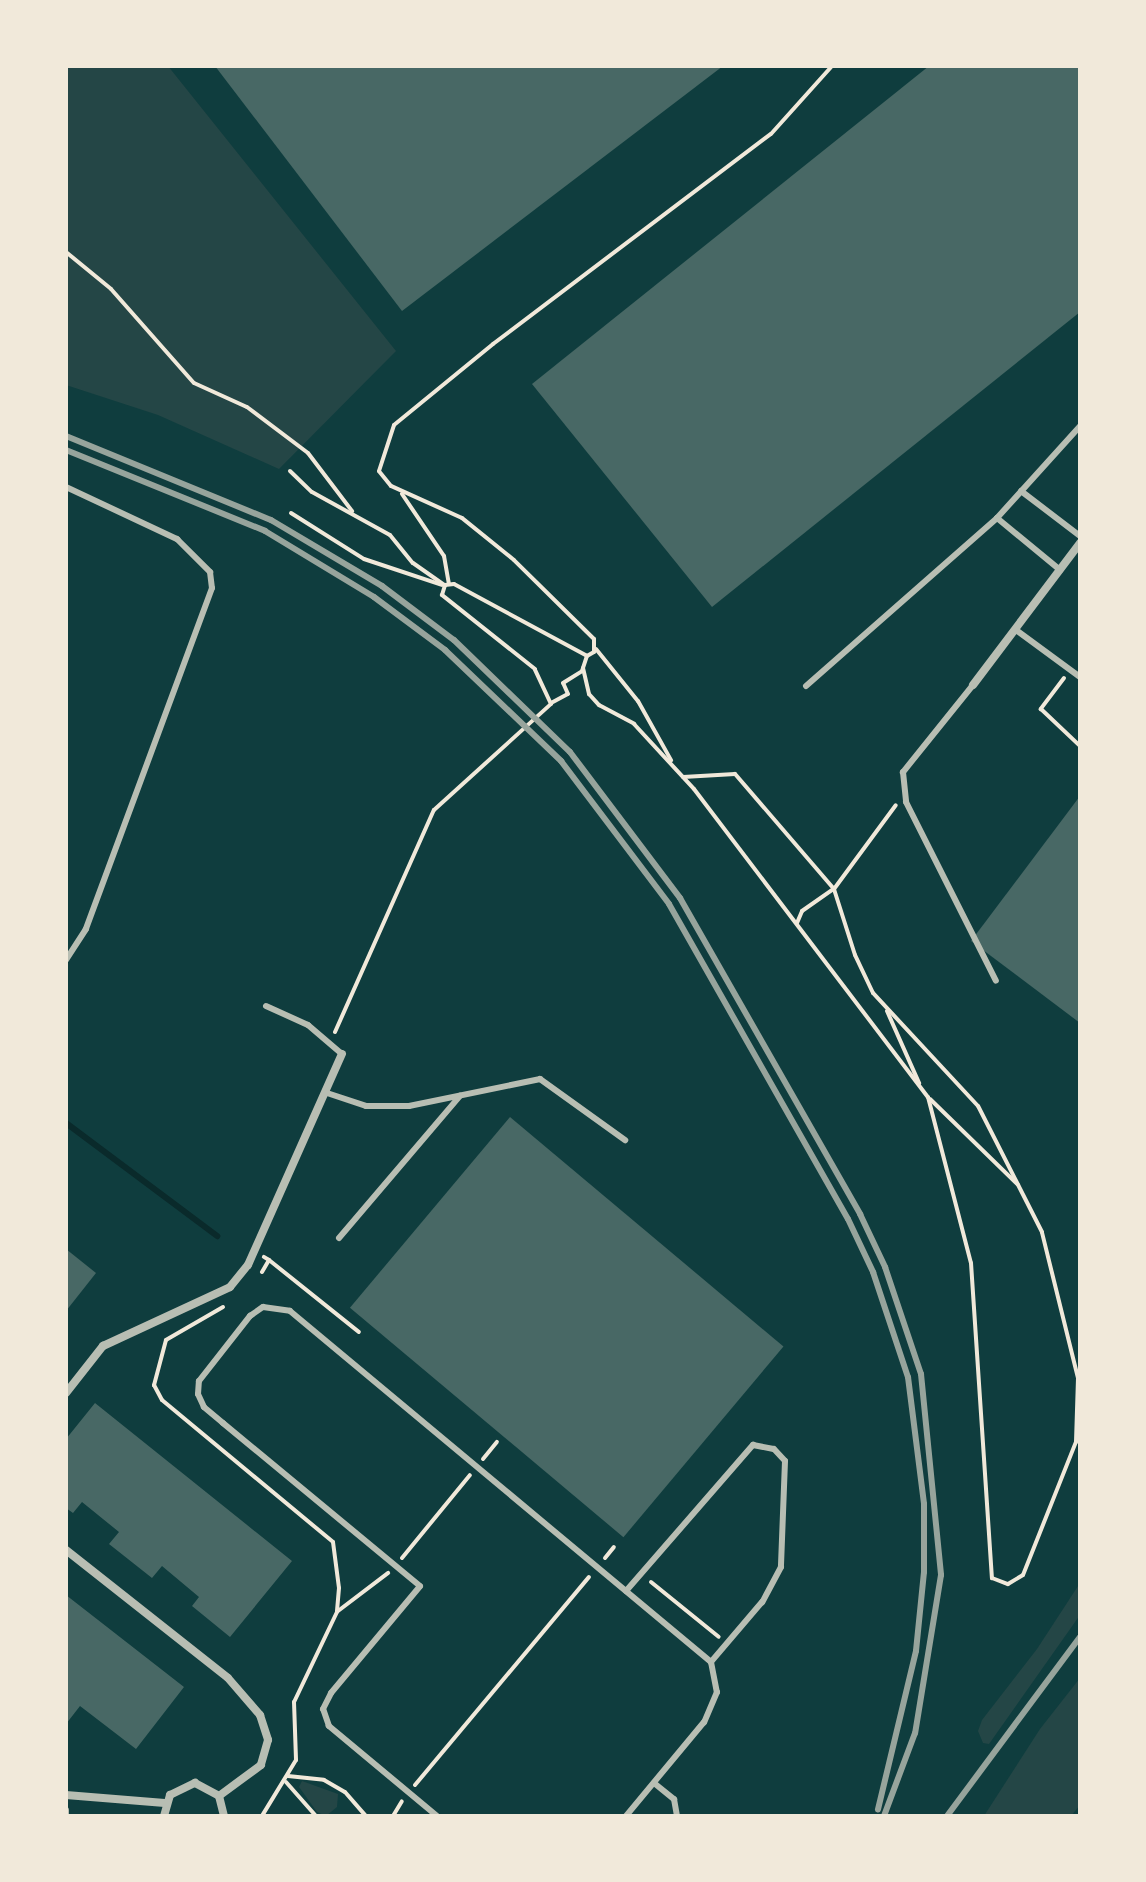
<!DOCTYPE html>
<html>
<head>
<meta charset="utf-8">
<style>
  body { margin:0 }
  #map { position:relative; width:1146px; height:1882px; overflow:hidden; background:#0f3d3e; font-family:Arial,sans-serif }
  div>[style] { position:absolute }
  .green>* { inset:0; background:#244646 }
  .stream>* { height:6px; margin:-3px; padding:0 3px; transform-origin:3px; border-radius:3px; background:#0a2a2b }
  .building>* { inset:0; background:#486865; transform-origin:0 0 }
  .path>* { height:4px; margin:-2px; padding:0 2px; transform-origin:2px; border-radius:2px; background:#f1e9da }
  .service>* { height:6px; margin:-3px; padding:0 3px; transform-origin:3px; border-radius:3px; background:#b8beb3 }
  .minor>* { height:8px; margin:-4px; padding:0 4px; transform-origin:4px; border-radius:4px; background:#b8beb3 }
  .rail>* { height:6px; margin:-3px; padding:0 3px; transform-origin:3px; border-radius:3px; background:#97a49c }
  span { translate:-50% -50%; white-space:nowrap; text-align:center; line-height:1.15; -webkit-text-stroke:8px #f1e9da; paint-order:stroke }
  .frame { position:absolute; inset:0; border:68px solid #f1e9da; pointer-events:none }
</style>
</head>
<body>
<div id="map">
  <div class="green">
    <div style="clip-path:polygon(66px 66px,168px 66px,396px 351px,279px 469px,158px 415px,66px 385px)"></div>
    <div style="clip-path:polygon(1080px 1583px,1080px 1615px,989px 1744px,983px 1743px,978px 1731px,982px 1720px,1037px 1649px)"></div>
    <div style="clip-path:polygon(1080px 1678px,1080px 1805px,1071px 1816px,984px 1816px,1040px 1729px)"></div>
    <div style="clip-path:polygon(302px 1781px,338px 1794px,337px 1807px,326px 1816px,317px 1812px,299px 1787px)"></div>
  </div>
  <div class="stream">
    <div style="left:66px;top:1123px;width:189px;rotate:36.8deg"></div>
  </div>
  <div class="building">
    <div style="clip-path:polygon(215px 66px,723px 66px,402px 311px)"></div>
    <div style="clip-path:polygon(929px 66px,1080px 66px,1080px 312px,712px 607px,532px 384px)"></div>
    <div style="clip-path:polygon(1080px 796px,1080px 1023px,971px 941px)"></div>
    <div style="left:510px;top:1117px;width:357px;height:249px;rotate:40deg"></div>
    <div style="clip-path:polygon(66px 1249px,96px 1273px,66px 1311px)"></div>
    <div style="clip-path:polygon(95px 1403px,292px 1561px,230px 1637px,192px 1606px,199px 1597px,162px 1566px,152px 1578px,109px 1544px,119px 1532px,82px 1502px,73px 1513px,66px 1508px,66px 1439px)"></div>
    <div style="clip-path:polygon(66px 1595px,184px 1687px,136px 1749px,80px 1706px,66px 1724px)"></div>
  </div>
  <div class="path">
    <div style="left:66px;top:252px;width:58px;rotate:39.4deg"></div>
    <div style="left:111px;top:289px;width:125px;rotate:48.6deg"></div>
    <div style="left:194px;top:383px;width:58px;rotate:24.4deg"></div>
    <div style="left:247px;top:407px;width:76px;rotate:37deg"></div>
    <div style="left:308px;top:453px;width:73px;rotate:52.8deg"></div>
    <div style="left:290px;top:471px;width:30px;rotate:44deg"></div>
    <div style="left:312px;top:492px;width:89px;rotate:28.9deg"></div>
    <div style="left:390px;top:535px;width:36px;rotate:51deg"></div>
    <div style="left:413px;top:563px;width:39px;rotate:35deg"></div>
    <div style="left:402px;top:494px;width:75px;rotate:55.9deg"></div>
    <div style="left:444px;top:556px;width:28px;rotate:80deg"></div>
    <div style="left:291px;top:513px;width:86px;rotate:32.2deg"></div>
    <div style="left:364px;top:559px;width:82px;rotate:18.4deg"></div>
    <div style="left:596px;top:649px;width:67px;rotate:51.1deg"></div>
    <div style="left:638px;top:701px;width:68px;rotate:60.8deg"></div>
    <div style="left:583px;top:668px;width:27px;rotate:77deg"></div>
    <div style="left:589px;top:694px;width:15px;rotate:48deg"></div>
    <div style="left:599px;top:705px;width:40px;rotate:28deg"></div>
    <div style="left:634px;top:724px;width:88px;rotate:47.3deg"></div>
    <div style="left:694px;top:789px;width:387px;rotate:52.8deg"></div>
    <div style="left:928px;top:1097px;width:171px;rotate:75.5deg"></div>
    <div style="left:971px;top:1263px;width:316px;rotate:86.2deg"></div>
    <div style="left:992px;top:1578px;width:17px;rotate:21deg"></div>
    <div style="left:1008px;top:1584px;width:17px;rotate:-31deg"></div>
    <div style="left:1023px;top:1575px;width:143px;rotate:-68.3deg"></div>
    <div style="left:1076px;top:1442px;width:64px;rotate:-88.2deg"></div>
    <div style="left:1078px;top:1378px;width:150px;rotate:-103.9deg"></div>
    <div style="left:1042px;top:1232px;width:141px;rotate:-116.9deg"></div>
    <div style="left:978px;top:1106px;width:154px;rotate:-132.9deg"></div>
    <div style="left:873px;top:993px;width:42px;rotate:-115.3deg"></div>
    <div style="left:855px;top:955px;width:69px;rotate:-107.7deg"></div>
    <div style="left:834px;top:889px;width:152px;rotate:-130.7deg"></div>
    <div style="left:735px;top:774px;width:52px;rotate:176.7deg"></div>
    <div style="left:1064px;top:678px;width:39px;rotate:127deg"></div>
    <div style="left:1041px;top:709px;width:54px;rotate:43.5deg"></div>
    <div style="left:551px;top:703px;width:19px;rotate:-28deg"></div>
    <div style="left:568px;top:694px;width:12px;rotate:-114deg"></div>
    <div style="left:563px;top:683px;width:22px;rotate:-32deg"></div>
    <div style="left:582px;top:671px;width:16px;rotate:-72deg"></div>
    <div style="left:587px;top:656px;width:8px;rotate:-30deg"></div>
    <div style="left:594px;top:652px;width:13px;rotate:-90deg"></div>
    <div style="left:594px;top:639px;width:112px;rotate:-135.4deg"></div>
    <div style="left:514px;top:560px;width:67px;rotate:-141.1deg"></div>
    <div style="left:462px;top:518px;width:78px;rotate:-155.7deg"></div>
    <div style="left:391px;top:486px;width:19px;rotate:-129deg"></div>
    <div style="left:379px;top:471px;width:48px;rotate:-71.9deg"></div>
    <div style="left:394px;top:425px;width:128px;rotate:-39.3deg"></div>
    <div style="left:493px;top:344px;width:348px;rotate:-37.1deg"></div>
    <div style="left:771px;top:134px;width:91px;rotate:-48.1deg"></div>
    <div style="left:797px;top:923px;width:13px;rotate:-67deg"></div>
    <div style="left:802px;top:911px;width:39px;rotate:-35deg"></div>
    <div style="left:834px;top:889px;width:104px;rotate:-53.6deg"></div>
    <div style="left:887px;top:1011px;width:79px;rotate:66deg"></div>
    <div style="left:335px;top:1032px;width:243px;rotate:-66deg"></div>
    <div style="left:434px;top:810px;width:158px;rotate:-42.2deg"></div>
    <div style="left:551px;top:704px;width:38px;rotate:-115deg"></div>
    <div style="left:535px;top:669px;width:119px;rotate:-141.5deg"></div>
    <div style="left:442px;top:595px;width:10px;rotate:-73deg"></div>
    <div style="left:445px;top:585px;width:9px;rotate:-6deg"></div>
    <div style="left:454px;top:584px;width:151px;rotate:28.4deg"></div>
    <div style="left:930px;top:1099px;width:123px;rotate:44.3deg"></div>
    <div style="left:269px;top:1260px;width:115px;rotate:38.7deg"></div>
    <div style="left:262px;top:1272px;width:14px;rotate:-60deg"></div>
    <div style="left:269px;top:1260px;width:6px;rotate:-149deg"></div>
    <div style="left:223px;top:1307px;width:66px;rotate:149.9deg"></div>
    <div style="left:166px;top:1340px;width:47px;rotate:104.9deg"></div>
    <div style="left:154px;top:1385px;width:17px;rotate:62deg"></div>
    <div style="left:162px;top:1400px;width:222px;rotate:39.7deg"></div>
    <div style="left:333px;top:1542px;width:46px;rotate:82.6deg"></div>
    <div style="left:339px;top:1588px;width:24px;rotate:95deg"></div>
    <div style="left:337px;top:1612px;width:100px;rotate:115.5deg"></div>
    <div style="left:294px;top:1702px;width:58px;rotate:88deg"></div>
    <div style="left:296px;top:1760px;width:66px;rotate:121.3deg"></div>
    <div style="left:483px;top:1459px;width:22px;rotate:-51deg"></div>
    <div style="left:402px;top:1558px;width:107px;rotate:-50.7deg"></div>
    <div style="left:605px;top:1558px;width:14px;rotate:-51deg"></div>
    <div style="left:651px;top:1582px;width:87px;rotate:39deg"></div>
    <div style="left:338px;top:1611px;width:63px;rotate:-37.2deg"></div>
    <div style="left:288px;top:1776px;width:36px;rotate:6deg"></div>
    <div style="left:324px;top:1780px;width:24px;rotate:30deg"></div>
    <div style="left:345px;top:1792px;width:32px;rotate:49deg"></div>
    <div style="left:286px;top:1782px;width:45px;rotate:48.6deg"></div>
    <div style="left:415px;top:1785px;width:271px;rotate:-50.1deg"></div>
    <div style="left:393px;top:1816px;width:17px;rotate:-59deg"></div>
  </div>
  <div class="service">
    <div style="left:66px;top:487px;width:123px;rotate:25.1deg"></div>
    <div style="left:177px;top:539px;width:47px;rotate:45deg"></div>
    <div style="left:210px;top:572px;width:16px;rotate:83deg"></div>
    <div style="left:212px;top:588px;width:364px;rotate:110.3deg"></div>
    <div style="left:86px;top:929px;width:37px;rotate:123deg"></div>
    <div style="left:1021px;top:491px;width:74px;rotate:37.3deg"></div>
    <div style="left:997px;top:518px;width:82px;rotate:39.5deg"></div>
    <div style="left:1016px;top:630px;width:79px;rotate:36.3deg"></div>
    <div style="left:973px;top:685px;width:112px;rotate:128.8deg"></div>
    <div style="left:903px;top:772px;width:30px;rotate:84deg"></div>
    <div style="left:906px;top:802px;width:200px;rotate:63.3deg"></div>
    <div style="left:806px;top:686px;width:254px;rotate:-41.3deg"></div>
    <div style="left:997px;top:518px;width:124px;rotate:-47.9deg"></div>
    <div style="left:266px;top:1006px;width:46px;rotate:24.3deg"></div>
    <div style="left:308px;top:1025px;width:45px;rotate:40.5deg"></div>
    <div style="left:327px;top:1093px;width:41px;rotate:18.4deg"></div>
    <div style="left:366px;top:1106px;width:43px"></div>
    <div style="left:409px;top:1106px;width:134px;rotate:-11.6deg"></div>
    <div style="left:540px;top:1079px;width:105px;rotate:35.7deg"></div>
    <div style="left:339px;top:1238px;width:187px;rotate:-49.6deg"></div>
    <div style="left:626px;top:1591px;width:194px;rotate:-49deg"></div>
    <div style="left:753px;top:1445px;width:21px;rotate:11deg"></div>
    <div style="left:774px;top:1449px;width:16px;rotate:47deg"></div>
    <div style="left:785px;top:1461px;width:106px;rotate:92.2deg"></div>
    <div style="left:781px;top:1567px;width:40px;rotate:118deg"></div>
    <div style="left:762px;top:1602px;width:79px;rotate:130.4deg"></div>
    <div style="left:654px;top:1783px;width:26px;rotate:39deg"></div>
    <div style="left:674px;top:1799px;width:17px;rotate:80deg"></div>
    <div style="left:66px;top:1810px;width:6px;rotate:90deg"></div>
    <div style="left:437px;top:1816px;width:141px;rotate:-140.2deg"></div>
    <div style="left:329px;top:1726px;width:18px;rotate:-109deg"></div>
    <div style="left:323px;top:1709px;width:18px;rotate:-63deg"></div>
    <div style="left:331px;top:1693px;width:139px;rotate:-50.2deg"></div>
    <div style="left:420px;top:1586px;width:256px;rotate:-140.4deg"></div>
    <div style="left:223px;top:1423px;width:25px;rotate:-140deg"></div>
    <div style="left:204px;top:1407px;width:14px;rotate:-115deg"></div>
    <div style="left:198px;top:1394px;width:13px;rotate:-86deg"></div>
    <div style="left:199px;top:1381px;width:83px;rotate:-51.9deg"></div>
    <div style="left:250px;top:1316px;width:16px;rotate:-35deg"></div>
    <div style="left:263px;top:1307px;width:27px;rotate:8deg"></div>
    <div style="left:290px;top:1311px;width:548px;rotate:39.82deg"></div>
    <div style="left:711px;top:1662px;width:31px;rotate:79deg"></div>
    <div style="left:717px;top:1692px;width:33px;rotate:113deg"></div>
    <div style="left:704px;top:1722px;width:122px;rotate:129.7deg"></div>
  </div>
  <div class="minor">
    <div style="left:973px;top:685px;width:178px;rotate:-53deg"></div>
    <div style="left:66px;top:1393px;width:60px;rotate:-51.8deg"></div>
    <div style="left:103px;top:1346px;width:140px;rotate:-24.9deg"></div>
    <div style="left:230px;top:1287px;width:28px;rotate:-51deg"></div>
    <div style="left:248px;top:1265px;width:231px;rotate:-66deg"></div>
    <div style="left:66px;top:1550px;width:206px;rotate:38.3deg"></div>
    <div style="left:228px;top:1678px;width:49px;rotate:49.1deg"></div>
    <div style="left:260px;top:1715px;width:26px;rotate:72deg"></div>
    <div style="left:268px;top:1740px;width:26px;rotate:106deg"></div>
    <div style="left:261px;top:1765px;width:52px;rotate:143.6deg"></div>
    <div style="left:66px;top:1795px;width:99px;rotate:4.6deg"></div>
    <div style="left:164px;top:1816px;width:22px;rotate:-74deg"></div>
    <div style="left:170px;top:1795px;width:28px;rotate:-26deg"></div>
    <div style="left:195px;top:1783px;width:27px;rotate:28deg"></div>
    <div style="left:219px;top:1796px;width:21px;rotate:76deg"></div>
  </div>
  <div class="rail">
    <div style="left:66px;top:436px;width:222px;rotate:22.3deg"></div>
    <div style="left:271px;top:520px;width:129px;rotate:30.7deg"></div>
    <div style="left:382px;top:586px;width:90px;rotate:36.9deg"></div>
    <div style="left:454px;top:640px;width:161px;rotate:44deg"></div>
    <div style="left:570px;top:752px;width:183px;rotate:53deg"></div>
    <div style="left:680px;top:898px;width:364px;rotate:60.3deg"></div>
    <div style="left:860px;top:1214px;width:59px;rotate:64.7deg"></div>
    <div style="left:885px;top:1267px;width:113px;rotate:71.4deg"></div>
    <div style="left:921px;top:1374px;width:202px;rotate:84.3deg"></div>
    <div style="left:941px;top:1575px;width:160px;rotate:99.3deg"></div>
    <div style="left:915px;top:1733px;width:89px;rotate:110.5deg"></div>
    <div style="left:66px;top:450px;width:215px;rotate:22.1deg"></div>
    <div style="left:265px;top:531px;width:127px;rotate:31.2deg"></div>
    <div style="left:374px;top:597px;width:89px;rotate:36.7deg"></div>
    <div style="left:445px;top:650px;width:161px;rotate:43.7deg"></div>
    <div style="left:561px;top:761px;width:179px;rotate:52.9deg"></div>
    <div style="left:669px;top:904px;width:362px;rotate:60.4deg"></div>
    <div style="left:848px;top:1219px;width:59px;rotate:64.7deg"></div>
    <div style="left:873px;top:1272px;width:111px;rotate:71.6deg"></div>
    <div style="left:908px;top:1377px;width:128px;rotate:82.8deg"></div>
    <div style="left:924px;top:1504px;width:68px;rotate:90deg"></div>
    <div style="left:924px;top:1572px;width:79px;rotate:95.8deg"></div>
    <div style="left:916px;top:1651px;width:163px;rotate:103.5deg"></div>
    <div style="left:947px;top:1816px;width:223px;rotate:-53.4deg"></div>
  </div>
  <div class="frame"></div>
</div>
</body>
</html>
